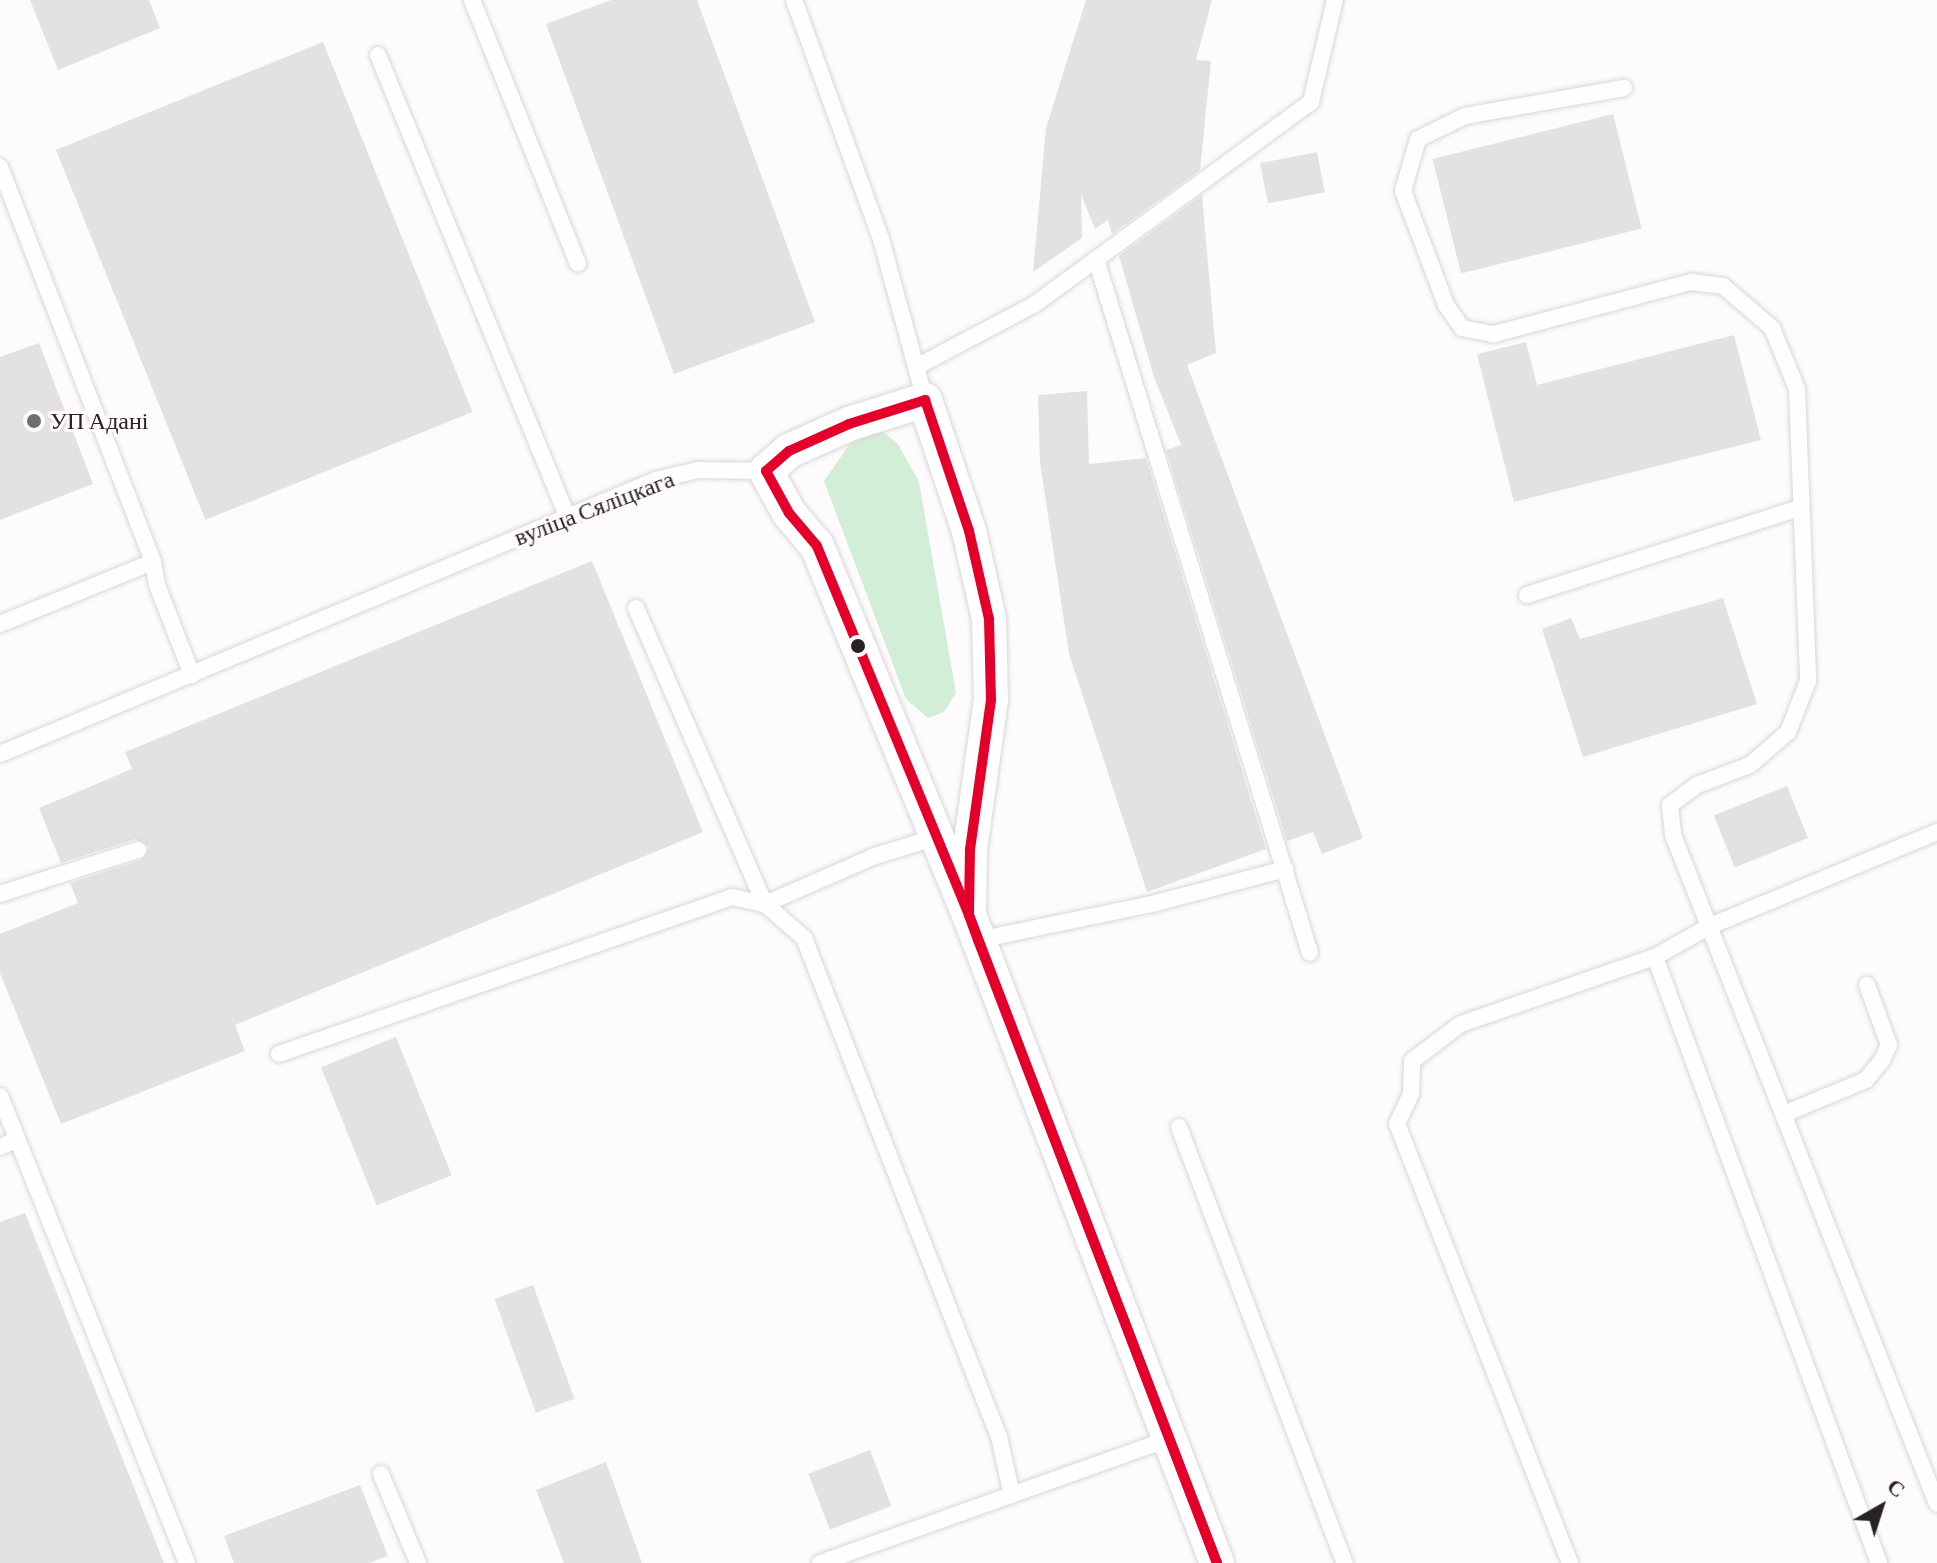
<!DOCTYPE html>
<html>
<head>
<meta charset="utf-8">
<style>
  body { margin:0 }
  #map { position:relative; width:1937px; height:1563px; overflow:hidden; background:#fdfbfd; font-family:"Crimson Pro",serif }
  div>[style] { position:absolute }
  .green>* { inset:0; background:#d3eed7 }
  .building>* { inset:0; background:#e4e1e4; transform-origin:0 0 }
  .roads { filter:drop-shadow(0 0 2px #d9d6d9) drop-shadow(0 0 2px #d9d6d9) }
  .service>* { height:16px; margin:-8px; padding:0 8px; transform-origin:8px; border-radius:8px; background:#fffeff }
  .minor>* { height:34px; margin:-17px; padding:0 17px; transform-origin:17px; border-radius:17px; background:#fffeff }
  .bus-1>* { height:10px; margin:-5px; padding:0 5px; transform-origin:5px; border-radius:5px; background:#e4002b }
  .dots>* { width:22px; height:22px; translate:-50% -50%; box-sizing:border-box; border:4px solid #fefafe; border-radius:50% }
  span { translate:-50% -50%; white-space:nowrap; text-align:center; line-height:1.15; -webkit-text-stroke:6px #fefafe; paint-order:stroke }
  .poi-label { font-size:24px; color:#272327 }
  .left { translate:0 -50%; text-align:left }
  .street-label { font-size:24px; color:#272327 }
  .north { position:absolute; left:1841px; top:1467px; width:80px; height:80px; -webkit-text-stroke:6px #fefafe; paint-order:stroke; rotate:39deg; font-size:22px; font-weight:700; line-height:32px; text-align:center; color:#272327 }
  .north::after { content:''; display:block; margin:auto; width:28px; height:36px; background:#272327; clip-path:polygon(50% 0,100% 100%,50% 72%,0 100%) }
</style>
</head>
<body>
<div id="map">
  <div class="green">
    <div style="clip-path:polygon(859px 431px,883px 432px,898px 444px,919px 482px,956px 693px,944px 712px,928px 718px,906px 699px,824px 481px)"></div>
  </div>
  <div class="building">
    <div style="clip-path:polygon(30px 0,149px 0,160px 28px,58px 70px)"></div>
    <div style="clip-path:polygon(611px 0,697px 0,815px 322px,674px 374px,546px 24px)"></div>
    <div style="clip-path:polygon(1086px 0,1212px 0,1196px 60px,1211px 61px,1200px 170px,1112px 234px,1108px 220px,1095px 229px,1081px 194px,1082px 238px,1033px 272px,1046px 128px)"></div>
    <div style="left:323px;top:42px;width:399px;height:288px;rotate:68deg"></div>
    <div style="left:1613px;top:114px;width:118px;height:186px;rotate:76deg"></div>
    <div style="left:1317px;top:152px;width:41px;height:58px;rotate:79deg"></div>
    <div style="clip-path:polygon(1202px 195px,1216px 353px,1187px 365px,1363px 838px,1322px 854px,1313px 832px,1287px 841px,1166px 450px,1181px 445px,1154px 377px,1119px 256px)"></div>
    <div style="clip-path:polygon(1734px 335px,1761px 440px,1514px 502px,1477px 354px,1526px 342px,1537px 385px)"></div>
    <div style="clip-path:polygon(39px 343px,93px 484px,0 520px,0 357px)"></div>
    <div style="clip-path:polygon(1087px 391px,1089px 464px,1146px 458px,1266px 849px,1147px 892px,1069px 654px,1040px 462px,1038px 395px)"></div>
    <div style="clip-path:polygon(592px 561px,703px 832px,235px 1025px,245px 1051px,61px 1124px,0 973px,0 934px,78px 903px,70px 883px,141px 860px,149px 847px,135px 839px,61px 863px,39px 808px,132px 769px,125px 752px)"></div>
    <div style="clip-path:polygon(1723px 598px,1757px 704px,1583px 757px,1542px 629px,1571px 618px,1580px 639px)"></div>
    <div style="left:1787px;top:786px;width:56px;height:79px;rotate:68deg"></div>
    <div style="left:396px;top:1037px;width:149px;height:81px;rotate:68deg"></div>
    <div style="clip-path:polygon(25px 1213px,164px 1563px,0 1563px,0 1222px)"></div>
    <div style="left:533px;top:1285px;width:121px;height:41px;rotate:70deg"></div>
    <div style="left:870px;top:1450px;width:60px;height:66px;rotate:69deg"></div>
    <div style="clip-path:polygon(606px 1462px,642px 1563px,564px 1563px,536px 1490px)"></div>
    <div style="clip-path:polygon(360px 1485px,388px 1556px,369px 1563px,234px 1563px,224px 1536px)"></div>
  </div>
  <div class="roads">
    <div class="service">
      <div style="left:472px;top:0;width:284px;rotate:68.1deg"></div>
      <div style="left:794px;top:0;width:254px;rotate:70deg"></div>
      <div style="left:881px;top:239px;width:167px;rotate:74.7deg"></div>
      <div style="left:378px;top:55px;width:498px;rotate:67.7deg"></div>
      <div style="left:1624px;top:88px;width:161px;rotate:170deg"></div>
      <div style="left:1465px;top:116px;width:52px;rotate:153.9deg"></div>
      <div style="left:1418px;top:139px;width:54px;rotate:106.1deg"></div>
      <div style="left:1403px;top:191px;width:122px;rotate:69.3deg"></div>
      <div style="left:1446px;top:305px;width:28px;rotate:55deg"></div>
      <div style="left:1462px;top:328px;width:33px;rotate:11deg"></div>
      <div style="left:1494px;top:334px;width:204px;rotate:-14.8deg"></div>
      <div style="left:1691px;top:282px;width:32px;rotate:7deg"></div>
      <div style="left:1723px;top:286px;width:65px;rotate:40.6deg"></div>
      <div style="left:1772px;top:328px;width:66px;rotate:67.7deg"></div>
      <div style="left:1797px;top:389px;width:292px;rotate:87.8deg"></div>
      <div style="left:1808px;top:681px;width:55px;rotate:111.4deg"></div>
      <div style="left:1788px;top:732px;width:50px;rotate:139deg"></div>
      <div style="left:1750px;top:765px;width:57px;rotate:159.3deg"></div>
      <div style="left:1697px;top:785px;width:34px;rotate:143deg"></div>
      <div style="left:1670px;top:805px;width:30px;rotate:84deg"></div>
      <div style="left:1673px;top:835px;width:719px;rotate:68.46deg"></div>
      <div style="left:0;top:167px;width:424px;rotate:68.8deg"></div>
      <div style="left:1096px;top:259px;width:726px;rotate:72.86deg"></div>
      <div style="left:918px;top:366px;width:132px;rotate:-27.9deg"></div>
      <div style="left:1035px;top:304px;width:342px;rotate:-36.2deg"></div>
      <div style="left:1311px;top:102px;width:105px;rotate:-76.8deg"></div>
      <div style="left:1527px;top:595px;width:286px;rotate:-17.7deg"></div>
      <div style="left:636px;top:608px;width:323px;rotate:66.5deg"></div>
      <div style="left:765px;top:904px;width:52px;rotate:41.1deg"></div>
      <div style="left:804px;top:938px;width:536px;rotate:68.66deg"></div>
      <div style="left:999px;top:1437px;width:59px;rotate:77.4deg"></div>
      <div style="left:0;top:624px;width:165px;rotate:-22.1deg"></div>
      <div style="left:153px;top:562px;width:23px;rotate:80deg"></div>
      <div style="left:157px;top:585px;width:97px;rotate:68.7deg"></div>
      <div style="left:0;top:754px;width:711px;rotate:-22.67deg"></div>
      <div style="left:656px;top:480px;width:43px;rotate:-13.4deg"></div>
      <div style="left:698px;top:470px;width:68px;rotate:0.8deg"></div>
      <div style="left:0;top:894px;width:145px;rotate:-17.7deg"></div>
      <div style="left:978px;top:940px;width:178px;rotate:-11.7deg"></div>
      <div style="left:1152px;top:904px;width:138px;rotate:-14.7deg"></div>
      <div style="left:1655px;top:957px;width:646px;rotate:69.71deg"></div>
      <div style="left:279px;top:1054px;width:479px;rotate:-19.1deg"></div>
      <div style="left:732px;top:897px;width:34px;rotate:12deg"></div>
      <div style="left:765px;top:904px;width:120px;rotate:-23.6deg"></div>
      <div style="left:875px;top:856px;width:65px;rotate:-17deg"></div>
      <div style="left:0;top:1096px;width:503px;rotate:68.18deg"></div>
      <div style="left:1784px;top:1114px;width:89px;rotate:-22.5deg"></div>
      <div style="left:1866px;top:1080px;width:26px;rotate:-51deg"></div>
      <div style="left:1882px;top:1060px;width:17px;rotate:-65deg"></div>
      <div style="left:1889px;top:1045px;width:64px;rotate:-110.1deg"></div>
      <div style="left:1179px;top:1127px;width:467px;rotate:69.2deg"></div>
      <div style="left:0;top:1147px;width:19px;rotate:-25deg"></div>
      <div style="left:381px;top:1474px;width:96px;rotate:67.4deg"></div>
      <div style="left:820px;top:1563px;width:370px;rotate:-19.6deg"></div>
      <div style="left:1570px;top:1563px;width:472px;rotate:-111.5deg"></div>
      <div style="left:1397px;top:1124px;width:33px;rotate:-65deg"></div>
      <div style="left:1411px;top:1094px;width:33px;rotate:-88deg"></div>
      <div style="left:1412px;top:1061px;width:61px;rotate:-37.1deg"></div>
      <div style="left:1461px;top:1024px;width:205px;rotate:-19.1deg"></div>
      <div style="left:1655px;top:957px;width:63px;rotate:-29.4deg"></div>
      <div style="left:1710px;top:926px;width:246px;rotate:-22.5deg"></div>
    </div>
    <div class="minor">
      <div style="left:969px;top:915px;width:66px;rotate:-89.1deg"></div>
      <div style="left:970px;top:849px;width:150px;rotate:-82deg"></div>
      <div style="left:991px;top:700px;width:81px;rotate:-91.4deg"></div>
      <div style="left:989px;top:619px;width:90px;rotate:-102.8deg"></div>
      <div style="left:969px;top:531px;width:138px;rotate:-108.6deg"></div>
      <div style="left:925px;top:400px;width:80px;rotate:162.5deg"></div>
      <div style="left:849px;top:424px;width:66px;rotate:155.8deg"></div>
      <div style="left:789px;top:451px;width:30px;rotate:139deg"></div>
      <div style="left:766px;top:471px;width:48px;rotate:61.3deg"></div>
      <div style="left:789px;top:513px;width:43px;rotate:49.7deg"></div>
      <div style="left:817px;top:546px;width:399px;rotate:67.6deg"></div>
      <div style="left:969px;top:915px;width:694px;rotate:69.06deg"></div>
    </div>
  </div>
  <div class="bus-1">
    <div style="left:925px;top:400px;width:138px;rotate:71.4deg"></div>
    <div style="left:969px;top:531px;width:90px;rotate:77.2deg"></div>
    <div style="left:989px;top:619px;width:81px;rotate:88.6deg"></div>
    <div style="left:991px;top:700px;width:150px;rotate:98deg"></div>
    <div style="left:970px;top:849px;width:66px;rotate:90.9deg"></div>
    <div style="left:969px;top:915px;width:399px;rotate:-112.4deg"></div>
    <div style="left:817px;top:546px;width:43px;rotate:-130.3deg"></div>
    <div style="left:789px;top:513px;width:48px;rotate:-118.7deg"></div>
    <div style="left:766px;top:471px;width:30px;rotate:-41deg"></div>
    <div style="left:789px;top:451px;width:66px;rotate:-24.2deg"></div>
    <div style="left:849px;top:424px;width:80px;rotate:-17.5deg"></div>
    <div style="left:969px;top:915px;width:694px;rotate:69.06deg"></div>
    <div style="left:1217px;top:1563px;width:667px;rotate:-110.99deg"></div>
    <div style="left:978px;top:940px;width:27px;rotate:-110deg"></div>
  </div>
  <div class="dots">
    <div style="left:34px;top:421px;background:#726f72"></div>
    <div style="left:858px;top:646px;background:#272327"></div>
  </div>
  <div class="poi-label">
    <span class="left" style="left:50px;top:421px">УП Адані</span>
  </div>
  <div class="street-label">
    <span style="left:594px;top:508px;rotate:-21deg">вуліца Сяліцкага</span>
  </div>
  <div class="north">С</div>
</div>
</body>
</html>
